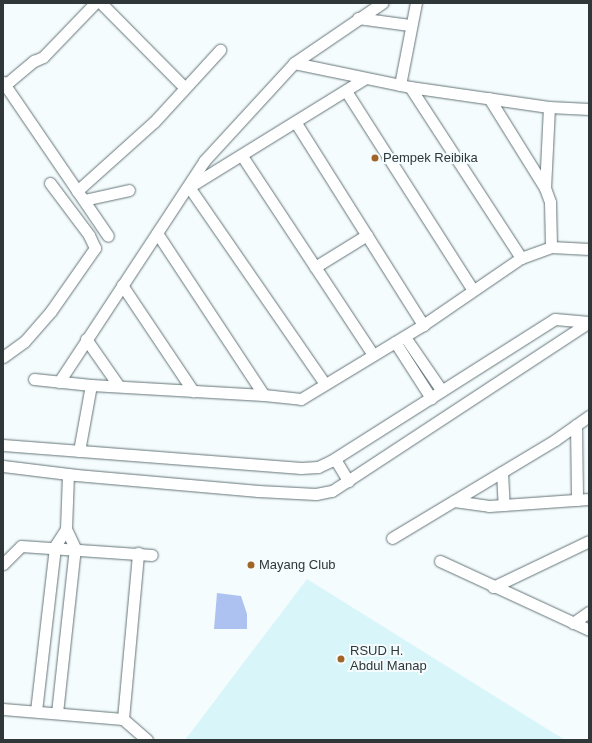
<!DOCTYPE html>
<html>
<head>
<meta charset="utf-8">
<style>
  body { margin:0 }
  #map { position:relative; width:592px; height:743px; overflow:hidden; background:#f5fcfe; font-family:Arial,sans-serif }
  div>[style] { position:absolute }
  .built>* { inset:0; background:#d8f5fa }
  .water>* { inset:0; background:#aec2f2 }
  .roads { filter:drop-shadow(0 0 1px #647578) drop-shadow(0 0 1px #647578) }
  .street>* { height:11px; margin:-5.5px; padding:0 5.5px; transform-origin:5.5px; border-radius:5.5px; background:#fff }
  .dots>* { width:11px; height:11px; translate:-50% -50%; box-sizing:border-box; border:2px solid #f5fcfe; border-radius:50% }
  span { translate:-50% -50%; white-space:nowrap; text-align:center; line-height:1.15; -webkit-text-stroke:4px #f5fcfe; paint-order:stroke }
  .poi-label { font-size:13px; color:#303739 }
  .left { translate:0 -50%; text-align:left }
  .frame { position:absolute; inset:0; border:4px solid #303739; pointer-events:none }
</style>
</head>
<body>
<div id="map">
  <div class="built">
    <div style="clip-path:polygon(307px 579px,565px 740px,185px 740px)"></div>
  </div>
  <div class="water">
    <div style="clip-path:polygon(217px 593px,241px 596px,247px 614px,247px 629px,214px 629px)"></div>
  </div>
  <div class="roads">
    <div class="street">
      <div style="left:101px;top:3px;width:118px;rotate:45.3deg"></div>
      <div style="left:358px;top:18px;width:52px;rotate:7.7deg"></div>
      <div style="left:294px;top:63px;width:118px;rotate:11.7deg"></div>
      <div style="left:410px;top:87px;width:140px;rotate:8.2deg"></div>
      <div style="left:549px;top:107px;width:40px;rotate:2.9deg"></div>
      <div style="left:3px;top:82px;width:186px;rotate:55.7deg"></div>
      <div style="left:5px;top:85px;width:38px;rotate:-40deg"></div>
      <div style="left:34px;top:61px;width:10px;rotate:-24deg"></div>
      <div style="left:43px;top:57px;width:75px;rotate:-46.1deg"></div>
      <div style="left:400px;top:85px;width:84px;rotate:-79deg"></div>
      <div style="left:410px;top:87px;width:204px;rotate:57deg"></div>
      <div style="left:346px;top:91px;width:236px;rotate:57.5deg"></div>
      <div style="left:489px;top:98px;width:106px;rotate:58.1deg"></div>
      <div style="left:549px;top:107px;width:81px;rotate:92.8deg"></div>
      <div style="left:545px;top:188px;width:15px;rotate:70deg"></div>
      <div style="left:550px;top:202px;width:45px;rotate:88.7deg"></div>
      <div style="left:296px;top:123px;width:239px;rotate:57.8deg"></div>
      <div style="left:242px;top:156px;width:238px;rotate:56.6deg"></div>
      <div style="left:77px;top:191px;width:103px;rotate:-41.9deg"></div>
      <div style="left:154px;top:122px;width:98px;rotate:-47.5deg"></div>
      <div style="left:84px;top:200px;width:46px;rotate:-12.5deg"></div>
      <div style="left:157px;top:233px;width:194px;rotate:56.6deg"></div>
      <div style="left:315px;top:267px;width:61px;rotate:-31.6deg"></div>
      <div style="left:122px;top:285px;width:128px;rotate:56.2deg"></div>
      <div style="left:405px;top:337px;width:65px;rotate:55.6deg"></div>
      <div style="left:86px;top:339px;width:56px;rotate:55.2deg"></div>
      <div style="left:395px;top:342px;width:67px;rotate:57.3deg"></div>
      <div style="left:3px;top:357px;width:26px;rotate:-36deg"></div>
      <div style="left:24px;top:342px;width:41px;rotate:-48.9deg"></div>
      <div style="left:51px;top:311px;width:77px;rotate:-55.1deg"></div>
      <div style="left:95px;top:248px;width:14px;rotate:-115deg"></div>
      <div style="left:89px;top:235px;width:65px;rotate:-126.9deg"></div>
      <div style="left:34px;top:379px;width:57px;rotate:6deg"></div>
      <div style="left:91px;top:385px;width:173px;rotate:3.3deg"></div>
      <div style="left:264px;top:395px;width:37px;rotate:6deg"></div>
      <div style="left:301px;top:399px;width:143px;rotate:-31.2deg"></div>
      <div style="left:423px;top:325px;width:119px;rotate:-34.4deg"></div>
      <div style="left:521px;top:258px;width:32px;rotate:-20deg"></div>
      <div style="left:551px;top:247px;width:38px;rotate:3deg"></div>
      <div style="left:59px;top:382px;width:264px;rotate:-56.7deg"></div>
      <div style="left:204px;top:161px;width:133px;rotate:-47.4deg"></div>
      <div style="left:294px;top:63px;width:107px;rotate:-34.3deg"></div>
      <div style="left:325px;top:384px;width:239px;rotate:-124.6deg"></div>
      <div style="left:189px;top:187px;width:206px;rotate:-31.7deg"></div>
      <div style="left:576px;top:425px;width:75px;rotate:89.2deg"></div>
      <div style="left:3px;top:445px;width:299px;rotate:4.4deg"></div>
      <div style="left:301px;top:468px;width:17px;rotate:-3deg"></div>
      <div style="left:318px;top:467px;width:14px;rotate:-25deg"></div>
      <div style="left:331px;top:461px;width:265px;rotate:-32.4deg"></div>
      <div style="left:555px;top:319px;width:34px;rotate:5deg"></div>
      <div style="left:79px;top:451px;width:67px;rotate:-79.7deg"></div>
      <div style="left:335px;top:459px;width:26px;rotate:59deg"></div>
      <div style="left:3px;top:466px;width:74px;rotate:7deg"></div>
      <div style="left:76px;top:475px;width:183px;rotate:5deg"></div>
      <div style="left:258px;top:491px;width:58px;rotate:3deg"></div>
      <div style="left:316px;top:494px;width:16px;rotate:-11deg"></div>
      <div style="left:332px;top:491px;width:308px;rotate:-33.3deg"></div>
      <div style="left:502px;top:472px;width:33px;rotate:87deg"></div>
      <div style="left:454px;top:501px;width:35px;rotate:8deg"></div>
      <div style="left:489px;top:506px;width:100px;rotate:-4deg"></div>
      <div style="left:392px;top:538px;width:190px;rotate:-31deg"></div>
      <div style="left:555px;top:440px;width:42px;rotate:-35.2deg"></div>
      <div style="left:440px;top:561px;width:164px;rotate:24.8deg"></div>
      <div style="left:3px;top:564px;width:25px;rotate:-45deg"></div>
      <div style="left:21px;top:546px;width:131px;rotate:3.9deg"></div>
      <div style="left:493px;top:587px;width:106px;rotate:-25.6deg"></div>
      <div style="left:573px;top:623px;width:19px;rotate:-35deg"></div>
      <div style="left:3px;top:709px;width:120px;rotate:4.8deg"></div>
      <div style="left:123px;top:719px;width:32px;rotate:41deg"></div>
      <div style="left:36px;top:711px;width:166px;rotate:-83.4deg"></div>
      <div style="left:55px;top:546px;width:20px;rotate:-57deg"></div>
      <div style="left:57px;top:713px;width:166px;rotate:-83.8deg"></div>
      <div style="left:75px;top:548px;width:21px;rotate:-115deg"></div>
      <div style="left:66px;top:529px;width:55px;rotate:-87.9deg"></div>
      <div style="left:123px;top:719px;width:167px;rotate:-84.8deg"></div>
    </div>
  </div>
  <div class="dots">
    <div style="left:375px;top:158px;background:#a16627"></div>
    <div style="left:251px;top:565px;background:#a16627"></div>
    <div style="left:341px;top:659px;background:#a16627"></div>
  </div>
  <div class="poi-label">
    <span class="left" style="left:383px;top:158px">Pempek Reibika</span>
    <span class="left" style="left:259px;top:565px">Mayang Club</span>
    <span class="left" style="left:350px;top:659px">RSUD H.<br>Abdul Manap</span>
  </div>
  <div class="frame"></div>
</div>
</body>
</html>
